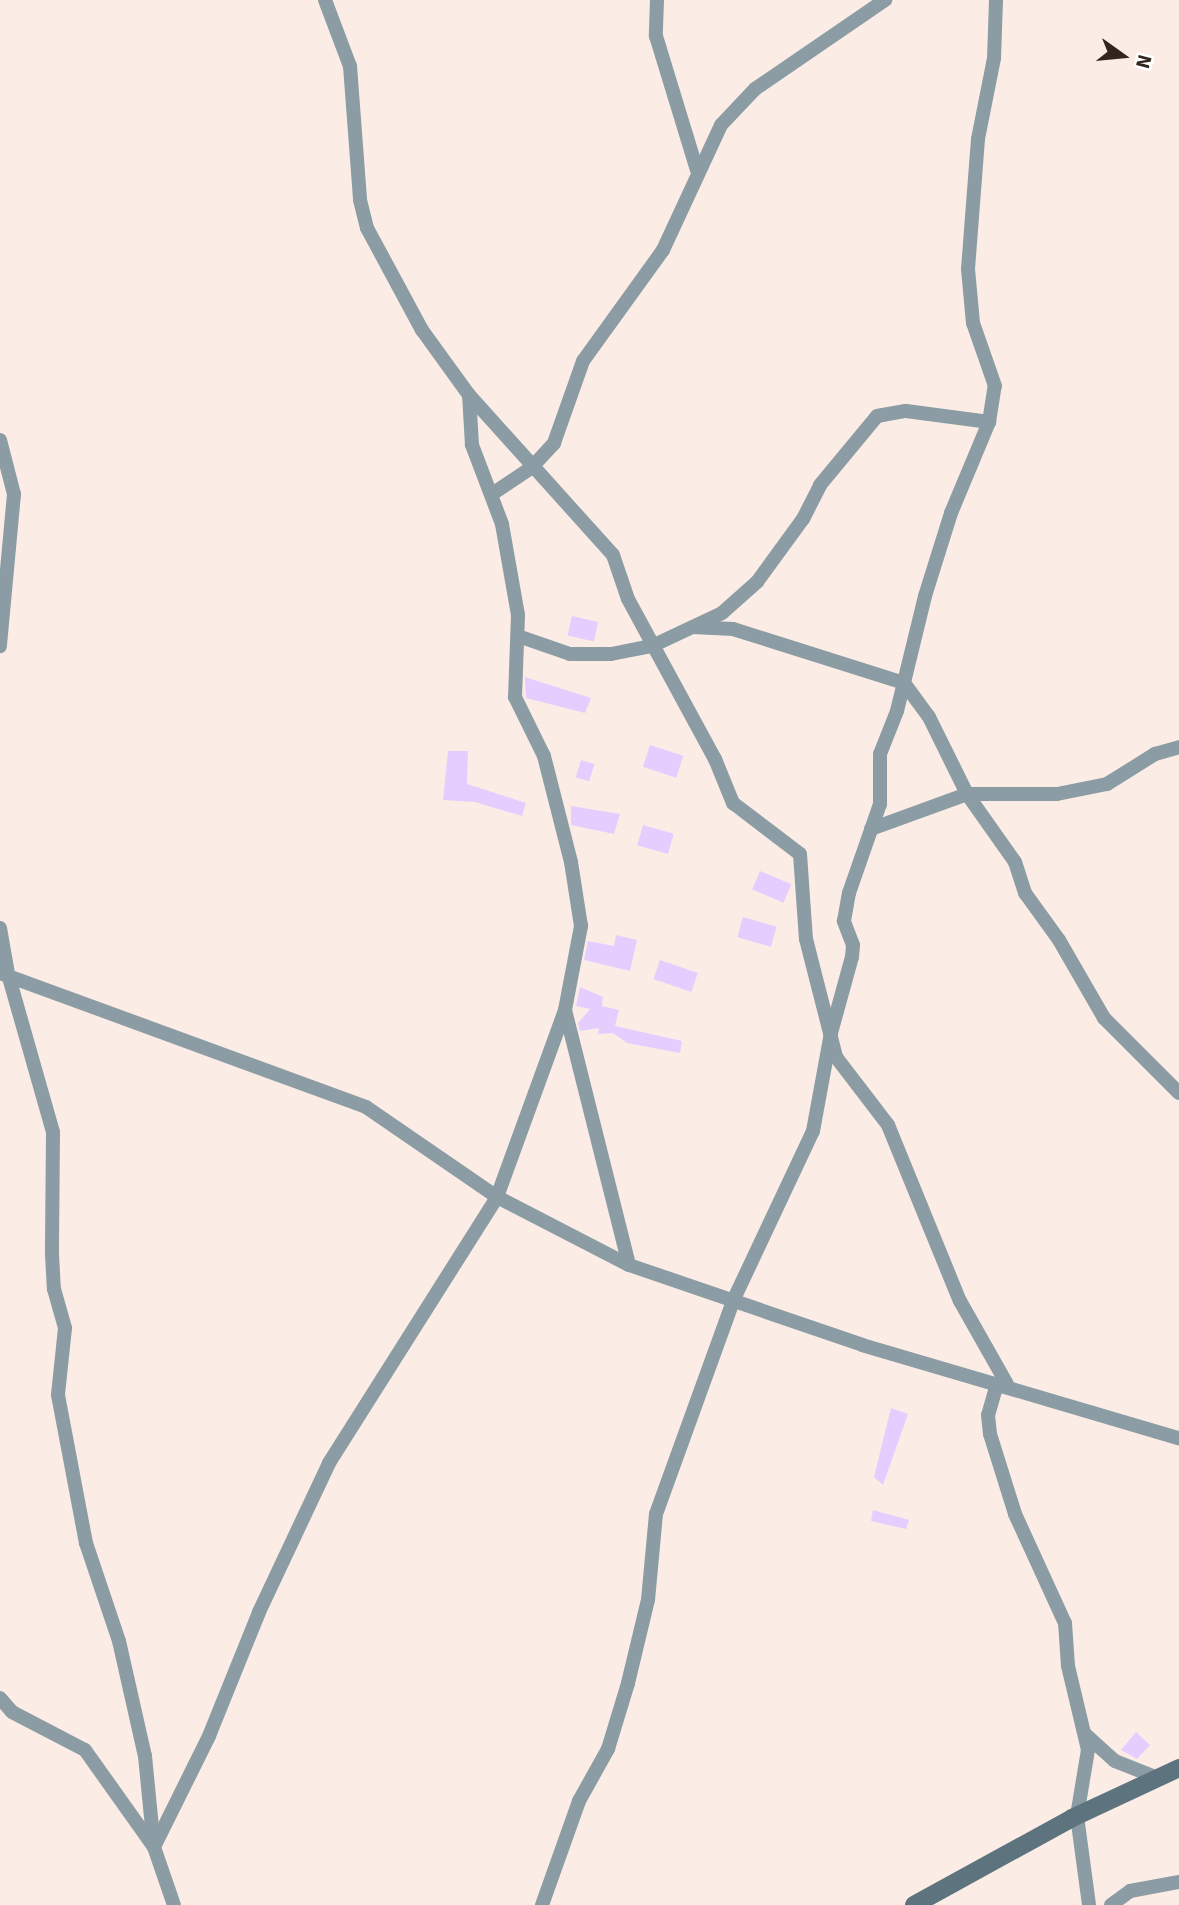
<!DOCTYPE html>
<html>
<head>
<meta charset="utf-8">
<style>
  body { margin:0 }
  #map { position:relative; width:1179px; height:1905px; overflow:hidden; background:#fbede5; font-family:Signika,sans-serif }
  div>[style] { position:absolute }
  .building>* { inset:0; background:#e5cdff; transform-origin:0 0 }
  .street>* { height:14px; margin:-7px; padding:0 7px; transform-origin:7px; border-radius:7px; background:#8c9ca4 }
  .secondary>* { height:18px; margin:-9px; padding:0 9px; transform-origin:9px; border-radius:9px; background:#5d747f }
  span { translate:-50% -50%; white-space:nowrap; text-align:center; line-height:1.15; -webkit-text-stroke:6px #fff; paint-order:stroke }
  .north { position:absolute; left:1088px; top:21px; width:70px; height:70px; -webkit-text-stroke:5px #fff; paint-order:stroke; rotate:105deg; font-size:19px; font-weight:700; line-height:28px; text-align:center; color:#32251d }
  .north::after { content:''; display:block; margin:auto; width:24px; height:32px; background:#32251d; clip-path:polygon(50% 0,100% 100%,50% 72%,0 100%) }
</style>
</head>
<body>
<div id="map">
  <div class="building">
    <div style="left:572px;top:616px;width:27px;height:20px;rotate:13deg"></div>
    <div style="clip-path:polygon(525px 677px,591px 698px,585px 713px,526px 698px)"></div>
    <div style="left:650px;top:745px;width:35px;height:23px;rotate:18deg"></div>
    <div style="clip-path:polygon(448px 751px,468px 751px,467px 784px,526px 803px,522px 816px,475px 802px,443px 800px)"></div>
    <div style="left:581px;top:760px;width:14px;height:18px;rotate:17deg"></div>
    <div style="clip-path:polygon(571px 806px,620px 814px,614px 834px,571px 825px)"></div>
    <div style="left:643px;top:825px;width:32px;height:21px;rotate:16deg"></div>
    <div style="left:760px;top:871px;width:34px;height:20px;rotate:23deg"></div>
    <div style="left:743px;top:917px;width:35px;height:21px;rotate:16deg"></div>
    <div style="clip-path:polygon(616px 935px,637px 940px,630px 971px,584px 960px,588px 941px,614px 946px)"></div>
    <div style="left:660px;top:960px;width:40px;height:20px;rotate:19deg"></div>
    <div style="clip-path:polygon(580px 987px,603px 997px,602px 1006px,619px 1010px,615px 1026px,682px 1041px,680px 1053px,627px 1043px,613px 1033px,598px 1034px,599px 1028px,580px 1031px,578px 1023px,590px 1009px,576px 1006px)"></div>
    <div style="clip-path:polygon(891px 1408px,908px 1414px,883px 1485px,874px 1477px)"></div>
    <div style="clip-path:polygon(873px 1510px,909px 1520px,906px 1529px,871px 1521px)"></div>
    <div style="clip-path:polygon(1136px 1732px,1150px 1745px,1137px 1759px,1121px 1750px)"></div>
  </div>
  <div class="street">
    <div style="left:325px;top:0;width:71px;rotate:69.3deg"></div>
    <div style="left:350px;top:66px;width:134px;rotate:85.7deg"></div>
    <div style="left:360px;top:200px;width:29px;rotate:76deg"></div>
    <div style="left:367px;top:228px;width:116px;rotate:61.7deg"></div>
    <div style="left:422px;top:330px;width:80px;rotate:54.1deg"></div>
    <div style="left:469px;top:395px;width:215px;rotate:48deg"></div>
    <div style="left:613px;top:555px;width:46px;rotate:71.2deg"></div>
    <div style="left:628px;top:599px;width:182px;rotate:61.5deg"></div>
    <div style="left:715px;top:759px;width:48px;rotate:67.8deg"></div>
    <div style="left:733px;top:803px;width:84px;rotate:37.3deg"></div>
    <div style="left:800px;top:854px;width:85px;rotate:86deg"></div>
    <div style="left:806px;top:939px;width:122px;rotate:75.7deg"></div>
    <div style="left:836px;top:1057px;width:86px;rotate:52.6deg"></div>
    <div style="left:888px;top:1125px;width:190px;rotate:67.8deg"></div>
    <div style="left:960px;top:1301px;width:95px;rotate:60.5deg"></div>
    <div style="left:657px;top:0;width:36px;rotate:92deg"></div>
    <div style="left:656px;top:36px;width:140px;rotate:73deg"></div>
    <div style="left:0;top:440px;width:56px;rotate:75.5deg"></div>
    <div style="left:14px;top:494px;width:153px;rotate:95.3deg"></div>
    <div style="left:492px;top:494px;width:47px;rotate:-33.7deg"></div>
    <div style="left:531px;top:468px;width:34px;rotate:-47deg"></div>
    <div style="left:554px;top:443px;width:87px;rotate:-70.5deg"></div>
    <div style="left:583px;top:361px;width:137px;rotate:-54.2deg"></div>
    <div style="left:663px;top:250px;width:138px;rotate:-65.1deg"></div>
    <div style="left:721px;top:125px;width:50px;rotate:-46.6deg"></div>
    <div style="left:755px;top:89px;width:158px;rotate:-34.4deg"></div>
    <div style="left:693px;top:627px;width:40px;rotate:2.9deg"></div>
    <div style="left:733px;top:629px;width:179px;rotate:17.5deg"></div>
    <div style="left:904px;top:683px;width:42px;rotate:53.7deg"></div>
    <div style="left:929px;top:717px;width:86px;rotate:63.7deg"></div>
    <div style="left:967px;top:794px;width:83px;rotate:54.8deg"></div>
    <div style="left:1015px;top:862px;width:33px;rotate:72deg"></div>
    <div style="left:1025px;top:893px;width:58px;rotate:54.1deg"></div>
    <div style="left:1059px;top:940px;width:90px;rotate:60deg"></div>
    <div style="left:1104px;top:1018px;width:106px;rotate:45deg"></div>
    <div style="left:518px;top:636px;width:55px;rotate:19.1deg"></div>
    <div style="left:570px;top:654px;width:41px"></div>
    <div style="left:611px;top:654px;width:42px;rotate:-11deg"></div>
    <div style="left:652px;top:646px;width:77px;rotate:-25.2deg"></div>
    <div style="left:722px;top:613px;width:47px;rotate:-41.5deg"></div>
    <div style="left:757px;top:582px;width:78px;rotate:-53.9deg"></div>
    <div style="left:803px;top:519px;width:38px;rotate:-63deg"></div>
    <div style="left:820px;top:485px;width:89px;rotate:-50.4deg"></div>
    <div style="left:877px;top:416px;width:29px;rotate:-10deg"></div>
    <div style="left:906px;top:411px;width:84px;rotate:7.5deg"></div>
    <div style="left:871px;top:829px;width:102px;rotate:-20deg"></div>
    <div style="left:967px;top:794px;width:90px"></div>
    <div style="left:1057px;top:794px;width:51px;rotate:-11.3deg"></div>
    <div style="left:1107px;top:784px;width:57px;rotate:-32deg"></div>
    <div style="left:1155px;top:754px;width:25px;rotate:-16deg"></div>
    <div style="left:0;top:928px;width:47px;rotate:80.1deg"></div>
    <div style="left:8px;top:974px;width:164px;rotate:74.1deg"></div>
    <div style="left:53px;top:1132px;width:122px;rotate:90.5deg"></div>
    <div style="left:52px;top:1254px;width:35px;rotate:87deg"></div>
    <div style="left:54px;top:1289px;width:41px;rotate:74.2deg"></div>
    <div style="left:65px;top:1328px;width:67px;rotate:96deg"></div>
    <div style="left:58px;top:1395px;width:151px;rotate:79.3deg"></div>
    <div style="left:86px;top:1543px;width:103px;rotate:71.4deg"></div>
    <div style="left:119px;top:1641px;width:118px;rotate:77.3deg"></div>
    <div style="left:145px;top:1756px;width:91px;rotate:84.4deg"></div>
    <div style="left:154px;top:1847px;width:61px;rotate:71deg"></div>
    <div style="left:0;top:973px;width:390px;rotate:20.1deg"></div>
    <div style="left:366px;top:1107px;width:159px;rotate:34.5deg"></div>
    <div style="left:497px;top:1197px;width:148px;rotate:27.3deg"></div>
    <div style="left:629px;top:1265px;width:246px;rotate:18.9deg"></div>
    <div style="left:862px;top:1345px;width:330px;rotate:16.4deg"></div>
    <div style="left:565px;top:1010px;width:263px;rotate:75.9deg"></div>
    <div style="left:997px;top:1384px;width:32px;rotate:106deg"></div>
    <div style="left:988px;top:1415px;width:19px;rotate:84deg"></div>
    <div style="left:990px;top:1434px;width:84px;rotate:72.6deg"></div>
    <div style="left:1015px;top:1514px;width:120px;rotate:65.4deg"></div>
    <div style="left:1065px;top:1623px;width:43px;rotate:86deg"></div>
    <div style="left:1068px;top:1666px;width:86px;rotate:76.6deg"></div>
    <div style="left:1088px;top:1750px;width:67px;rotate:99.5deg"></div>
    <div style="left:1077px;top:1816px;width:90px;rotate:82.3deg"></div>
    <div style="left:0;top:1698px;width:18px;rotate:49deg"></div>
    <div style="left:12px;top:1712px;width:82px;rotate:27.5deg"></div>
    <div style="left:85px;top:1750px;width:119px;rotate:54.6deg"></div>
    <div style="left:154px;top:1847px;width:124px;rotate:-63.6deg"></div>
    <div style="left:209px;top:1736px;width:134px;rotate:-68deg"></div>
    <div style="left:259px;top:1612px;width:165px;rotate:-64.8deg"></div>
    <div style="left:329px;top:1463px;width:315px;rotate:-57.7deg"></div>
    <div style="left:497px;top:1197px;width:199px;rotate:-70deg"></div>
    <div style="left:565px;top:1010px;width:86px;rotate:-79.2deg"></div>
    <div style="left:581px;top:926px;width:65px;rotate:-98.9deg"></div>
    <div style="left:571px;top:862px;width:109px;rotate:-104.3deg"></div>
    <div style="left:544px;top:756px;width:66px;rotate:-116.2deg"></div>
    <div style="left:515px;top:697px;width:82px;rotate:-87.9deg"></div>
    <div style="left:518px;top:615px;width:92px;rotate:-100deg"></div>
    <div style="left:502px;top:524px;width:85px;rotate:-110.8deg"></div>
    <div style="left:472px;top:445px;width:50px;rotate:-93.4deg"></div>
    <div style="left:1086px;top:1735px;width:39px;rotate:42deg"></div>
    <div style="left:1115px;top:1761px;width:46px;rotate:21.6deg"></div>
    <div style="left:542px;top:1905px;width:110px;rotate:-70.4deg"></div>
    <div style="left:579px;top:1801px;width:60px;rotate:-60.9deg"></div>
    <div style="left:608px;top:1749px;width:69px;rotate:-73.1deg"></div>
    <div style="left:628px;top:1683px;width:85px;rotate:-76.5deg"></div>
    <div style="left:648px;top:1600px;width:86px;rotate:-84.7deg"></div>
    <div style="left:656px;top:1514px;width:226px;rotate:-70.1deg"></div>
    <div style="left:733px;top:1301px;width:188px;rotate:-64.8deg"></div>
    <div style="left:813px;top:1131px;width:100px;rotate:-79.6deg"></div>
    <div style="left:831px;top:1033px;width:79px;rotate:-74.6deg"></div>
    <div style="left:852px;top:957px;width:12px;rotate:-85deg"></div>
    <div style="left:853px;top:945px;width:26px;rotate:-111deg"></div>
    <div style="left:844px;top:921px;width:28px;rotate:-80deg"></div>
    <div style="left:849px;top:893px;width:94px;rotate:-70.8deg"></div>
    <div style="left:880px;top:804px;width:50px;rotate:-90deg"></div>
    <div style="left:880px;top:754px;width:46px;rotate:-68.4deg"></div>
    <div style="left:897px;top:711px;width:118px;rotate:-76.3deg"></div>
    <div style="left:925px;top:596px;width:87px;rotate:-72.6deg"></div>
    <div style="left:951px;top:513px;width:99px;rotate:-67.3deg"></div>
    <div style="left:989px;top:422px;width:36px;rotate:-81deg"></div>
    <div style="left:995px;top:386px;width:67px;rotate:-109.2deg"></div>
    <div style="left:973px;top:323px;width:54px;rotate:-95.3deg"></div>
    <div style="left:968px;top:269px;width:130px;rotate:-85.6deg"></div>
    <div style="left:978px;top:139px;width:83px;rotate:-78.8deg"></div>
    <div style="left:994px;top:58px;width:58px;rotate:-88deg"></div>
    <div style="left:1111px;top:1905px;width:24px;rotate:-36deg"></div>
    <div style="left:1130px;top:1891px;width:50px;rotate:-10.4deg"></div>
  </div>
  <div class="secondary">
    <div style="left:914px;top:1905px;width:180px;rotate:-28.8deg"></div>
    <div style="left:1072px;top:1818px;width:118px;rotate:-25deg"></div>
  </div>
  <div class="north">N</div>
</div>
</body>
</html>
